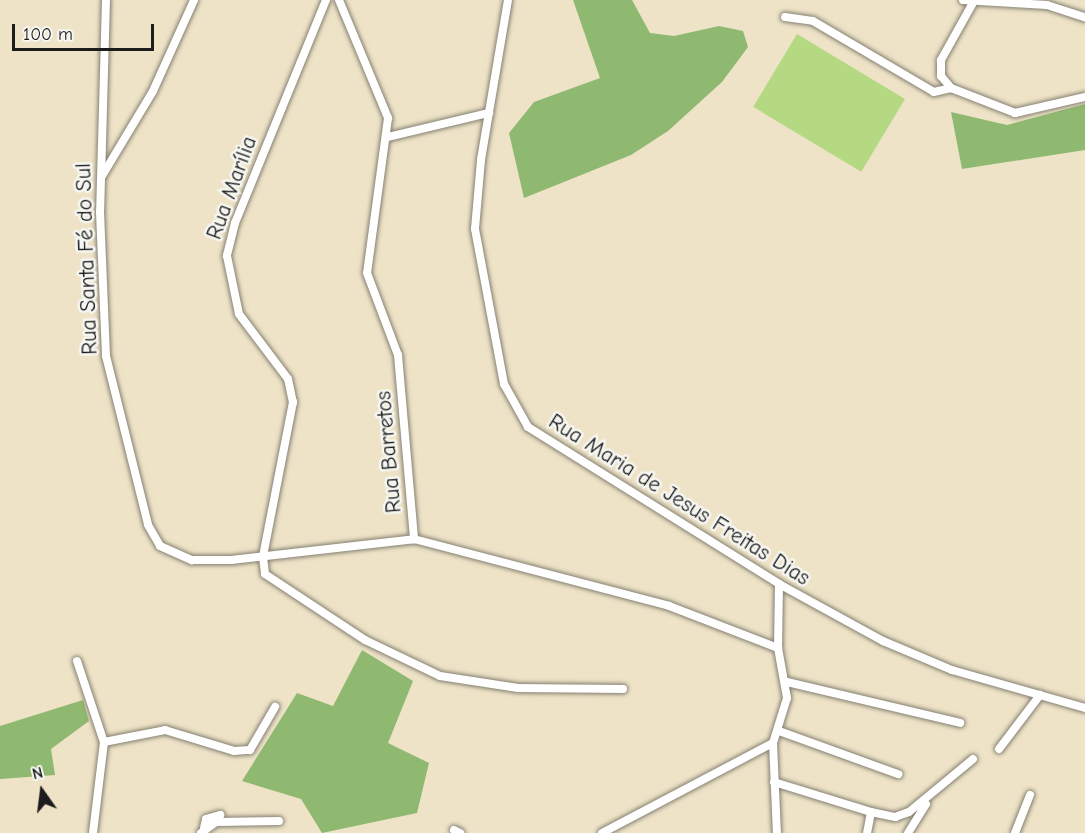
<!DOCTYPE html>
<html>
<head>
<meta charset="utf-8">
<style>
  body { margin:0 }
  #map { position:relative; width:1085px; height:833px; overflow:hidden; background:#eee3c7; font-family:"Comic Neue",sans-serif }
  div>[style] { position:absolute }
  .green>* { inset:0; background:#b4d982; transform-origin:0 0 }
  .forest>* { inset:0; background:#8fb970 }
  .roads { filter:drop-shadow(0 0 2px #858072) drop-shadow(0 0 2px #858072) }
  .minor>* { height:8px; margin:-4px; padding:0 4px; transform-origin:4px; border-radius:4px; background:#fff }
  span { translate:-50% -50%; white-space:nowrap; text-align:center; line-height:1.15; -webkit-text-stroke:5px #f6f6f2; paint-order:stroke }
  .street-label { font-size:22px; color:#1c1c1c }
  .north { position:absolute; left:12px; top:761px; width:60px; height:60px; -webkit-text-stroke:4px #f6f6f2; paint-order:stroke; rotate:346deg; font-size:16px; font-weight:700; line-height:24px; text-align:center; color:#1c1c1c }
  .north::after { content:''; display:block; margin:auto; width:21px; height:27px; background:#1c1c1c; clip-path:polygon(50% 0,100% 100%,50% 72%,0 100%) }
  .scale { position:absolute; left:12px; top:24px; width:142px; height:27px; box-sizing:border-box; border:3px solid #1c1c1c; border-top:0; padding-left:8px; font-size:18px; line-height:21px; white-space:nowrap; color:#1c1c1c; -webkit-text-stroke:4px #f6f6f2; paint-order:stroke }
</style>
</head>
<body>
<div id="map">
  <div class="green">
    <div style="left:797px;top:34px;width:126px;height:85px;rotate:31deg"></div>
  </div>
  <div class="forest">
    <div style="clip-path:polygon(573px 0,632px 0,650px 33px,674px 36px,719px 26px,743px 31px,748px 47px,722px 82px,668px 131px,631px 155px,524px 198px,509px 133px,534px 102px,600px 78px)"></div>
    <div style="clip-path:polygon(1085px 104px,1085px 150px,962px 169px,951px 112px,1007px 125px)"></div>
    <div style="clip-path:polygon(362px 650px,413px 681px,388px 743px,429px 763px,417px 813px,322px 833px,301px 799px,242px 781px,297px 693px,333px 706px)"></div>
    <div style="clip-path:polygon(83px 700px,89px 721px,51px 749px,55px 775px,0 779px,0 726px)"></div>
  </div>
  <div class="roads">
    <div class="minor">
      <div style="left:106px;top:0;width:212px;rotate:91.6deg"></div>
      <div style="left:100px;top:212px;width:144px;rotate:87.6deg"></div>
      <div style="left:106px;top:356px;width:174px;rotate:76deg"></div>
      <div style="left:148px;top:525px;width:24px;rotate:60deg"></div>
      <div style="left:160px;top:546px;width:35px;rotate:24deg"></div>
      <div style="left:192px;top:560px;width:39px"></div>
      <div style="left:231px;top:560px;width:184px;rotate:-6.5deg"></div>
      <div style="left:414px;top:539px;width:264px;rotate:14.7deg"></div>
      <div style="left:669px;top:606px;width:117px;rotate:21.1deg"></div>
      <div style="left:326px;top:0;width:241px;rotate:112.2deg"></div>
      <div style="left:235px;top:223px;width:34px;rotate:104deg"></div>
      <div style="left:227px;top:256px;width:59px;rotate:78.3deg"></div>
      <div style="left:239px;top:314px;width:81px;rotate:53deg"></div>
      <div style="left:288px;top:379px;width:24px;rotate:78deg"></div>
      <div style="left:293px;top:402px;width:158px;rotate:101deg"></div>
      <div style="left:263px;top:557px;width:17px;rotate:83deg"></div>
      <div style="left:265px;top:574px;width:120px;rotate:33.4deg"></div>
      <div style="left:365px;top:640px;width:83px;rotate:25.6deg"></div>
      <div style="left:440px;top:676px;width:79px;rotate:8.7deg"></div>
      <div style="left:518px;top:688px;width:105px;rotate:0.5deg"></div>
      <div style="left:339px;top:0;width:128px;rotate:67.4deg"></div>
      <div style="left:388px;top:118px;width:156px;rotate:97.7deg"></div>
      <div style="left:367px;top:273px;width:88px;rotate:69.3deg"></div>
      <div style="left:398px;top:355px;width:185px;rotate:85deg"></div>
      <div style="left:508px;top:0;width:162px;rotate:99.6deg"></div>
      <div style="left:481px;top:160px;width:69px;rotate:95deg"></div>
      <div style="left:475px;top:229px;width:158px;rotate:79.4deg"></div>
      <div style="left:504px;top:384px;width:49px;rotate:60.8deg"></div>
      <div style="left:528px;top:427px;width:296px;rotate:32deg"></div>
      <div style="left:779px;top:584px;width:119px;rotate:28.7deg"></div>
      <div style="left:883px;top:641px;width:75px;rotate:22.8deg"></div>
      <div style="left:952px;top:670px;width:138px;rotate:15.9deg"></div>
      <div style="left:963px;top:0;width:84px;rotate:3.4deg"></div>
      <div style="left:1047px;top:5px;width:40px;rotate:18deg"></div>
      <div style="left:974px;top:1px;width:68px;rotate:119.2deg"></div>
      <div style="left:941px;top:60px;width:16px;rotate:90deg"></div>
      <div style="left:941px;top:76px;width:16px;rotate:50deg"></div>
      <div style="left:951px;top:88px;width:69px;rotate:21.3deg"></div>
      <div style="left:1015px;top:113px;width:72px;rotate:-12.9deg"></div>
      <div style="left:785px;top:17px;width:28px;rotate:8deg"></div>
      <div style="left:813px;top:21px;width:140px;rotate:30.4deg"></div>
      <div style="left:934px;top:92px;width:17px;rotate:-13deg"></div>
      <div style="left:388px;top:137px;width:104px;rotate:-13.4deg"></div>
      <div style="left:102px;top:176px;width:99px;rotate:-59deg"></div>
      <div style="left:153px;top:91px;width:100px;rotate:-65.7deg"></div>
      <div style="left:77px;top:661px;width:85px;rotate:71.6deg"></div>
      <div style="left:104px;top:742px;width:92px;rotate:96.9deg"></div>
      <div style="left:787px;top:682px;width:178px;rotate:13.3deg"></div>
      <div style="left:779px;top:731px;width:127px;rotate:19.9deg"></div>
      <div style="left:104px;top:742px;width:62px;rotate:-11.1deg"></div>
      <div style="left:165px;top:730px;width:72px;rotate:16.9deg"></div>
      <div style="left:234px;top:751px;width:16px;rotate:-4deg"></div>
      <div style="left:250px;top:750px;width:50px;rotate:-59.8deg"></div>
      <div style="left:773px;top:743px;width:90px;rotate:87.5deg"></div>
      <div style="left:999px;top:749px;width:68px;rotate:-52.8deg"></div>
      <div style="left:774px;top:782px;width:102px;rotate:17.2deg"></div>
      <div style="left:204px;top:828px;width:9px;rotate:-77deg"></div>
      <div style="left:206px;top:819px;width:15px;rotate:-16deg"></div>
      <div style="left:454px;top:830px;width:7px;rotate:27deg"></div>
      <div style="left:201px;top:833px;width:19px;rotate:-36deg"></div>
      <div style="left:216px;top:822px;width:63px;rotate:-0.9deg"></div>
      <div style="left:602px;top:833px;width:193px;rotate:-27.8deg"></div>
      <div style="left:773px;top:743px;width:47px;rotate:-72.7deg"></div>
      <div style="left:787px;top:698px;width:51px;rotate:-100.2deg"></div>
      <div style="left:778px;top:648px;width:64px;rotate:-89.1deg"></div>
      <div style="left:867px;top:833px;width:21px;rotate:-79deg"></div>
      <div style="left:871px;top:812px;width:25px;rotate:12deg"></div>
      <div style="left:895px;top:817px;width:15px;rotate:-20deg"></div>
      <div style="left:909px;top:812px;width:83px;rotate:-39.6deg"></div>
      <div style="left:908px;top:833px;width:34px;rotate:-58deg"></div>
      <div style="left:1015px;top:833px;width:41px;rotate:-68.5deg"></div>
    </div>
  </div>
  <div class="street-label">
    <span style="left:232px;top:188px;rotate:-70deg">Rua Marília</span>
    <span style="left:87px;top:259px;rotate:-92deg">Rua Santa Fé do Sul</span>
    <span style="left:389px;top:452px;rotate:-95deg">Rua Barretos</span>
    <span style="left:679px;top:500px;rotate:32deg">Rua Maria de Jesus Freitas Dias</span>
  </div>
  <div class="north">N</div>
  <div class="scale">100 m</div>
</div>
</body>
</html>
